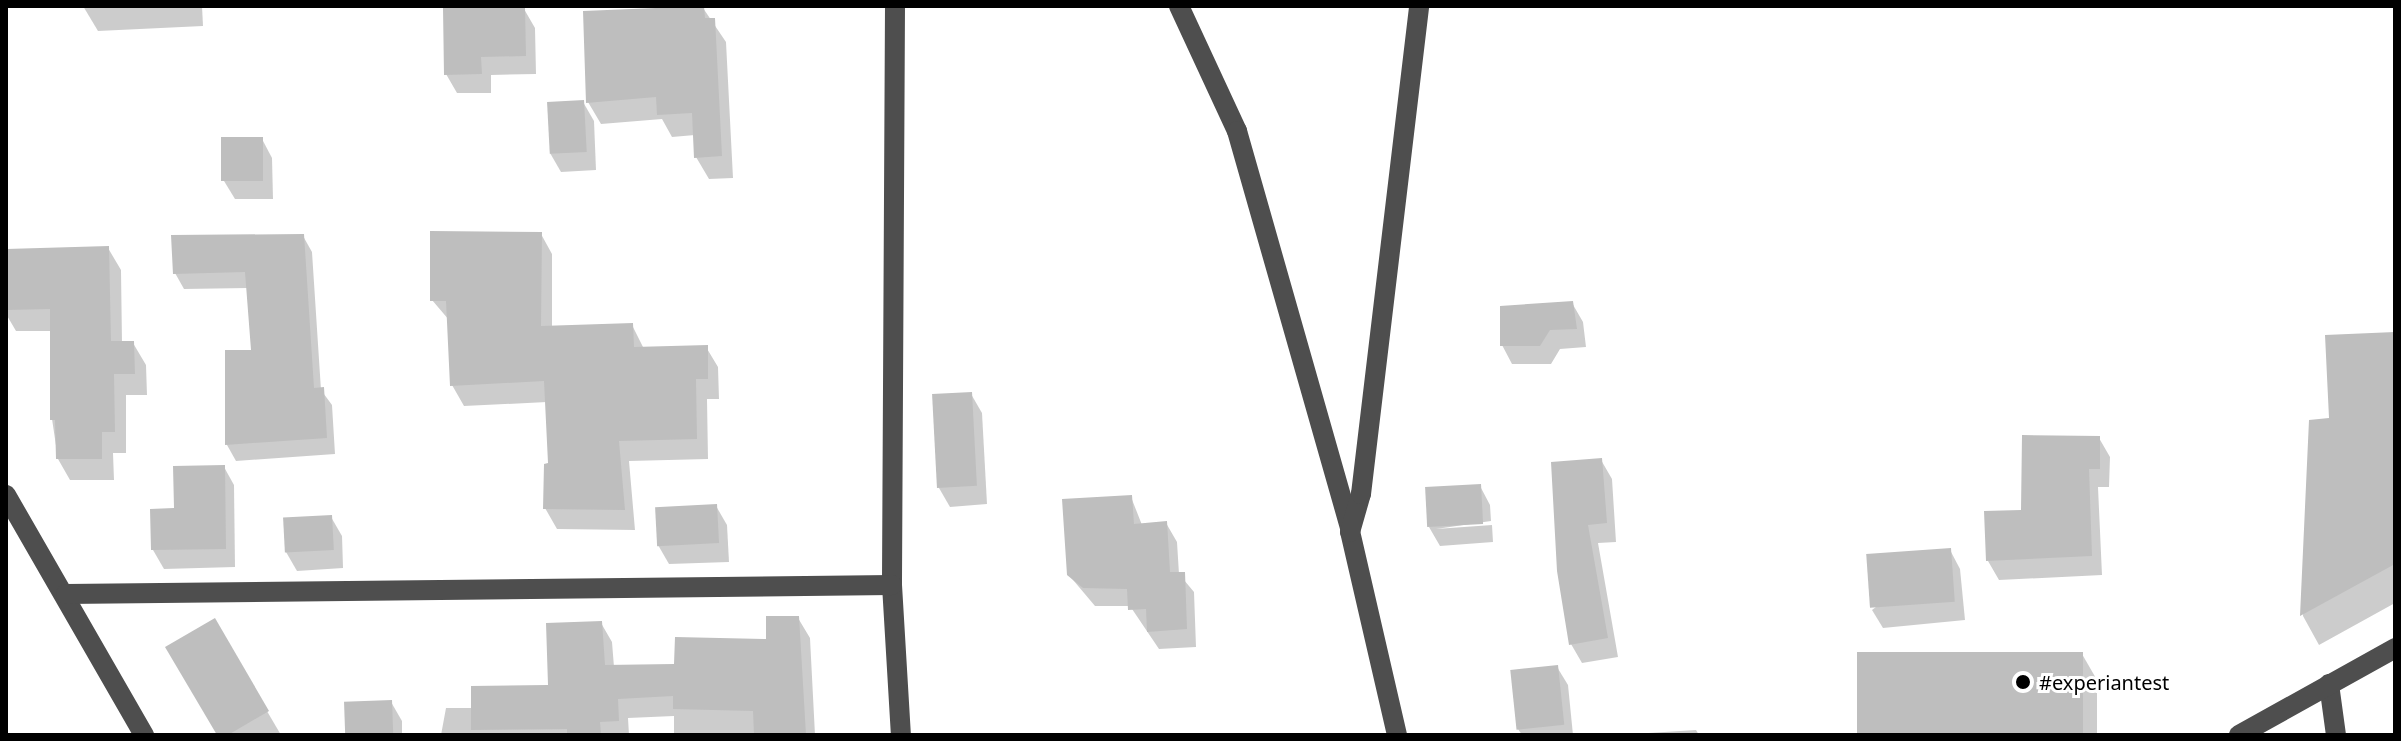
<!DOCTYPE html>
<html>
<head>
<meta charset="utf-8">
<style>
  body { margin:0 }
  #map { position:relative; width:2401px; height:741px; overflow:hidden; background:#fff; font-family:"Noto Sans",sans-serif }
  div>[style] { position:absolute }
  .shadow>* { inset:0; background:#0003 }
  .building>* { inset:0; background:#bebebe; transform-origin:0 0 }
  .minor>* { height:20px; margin:-10px; padding:0 10px; transform-origin:10px; border-radius:10px; background:#4e4e4e }
  .dots>* { width:22px; height:22px; translate:-50% -50%; box-sizing:border-box; border:4px solid #fff; border-radius:50% }
  span { translate:-50% -50%; white-space:nowrap; text-align:center; line-height:1.15; -webkit-text-stroke:6px #fff; paint-order:stroke }
  .poi-label { font-size:20px; color:#000 }
  .left { translate:0 -50%; text-align:left }
  .frame { position:absolute; inset:0; border:8px solid #000; pointer-events:none }
</style>
</head>
<body>
<div id="map">
  <div class="shadow">
    <div style="clip-path:polygon(83px 6px,202px 6px,203px 26px,98px 31px)"></div>
    <div style="clip-path:polygon(703px 8px,726px 42px,733px 178px,709px 179px,696px 157px,695px 135px,672px 137px,662px 119px,601px 124px,588px 102px)"></div>
    <div style="clip-path:polygon(524px 9px,535px 28px,536px 74px,491px 75px,491px 93px,457px 93px,446px 74px)"></div>
    <div style="clip-path:polygon(583px 102px,594px 121px,596px 170px,561px 172px,550px 153px)"></div>
    <div style="clip-path:polygon(262px 139px,272px 158px,273px 199px,235px 199px,224px 181px)"></div>
    <div style="clip-path:polygon(541px 234px,552px 254px,552px 328px,632px 325px,644px 349px,706px 347px,718px 367px,719px 399px,707px 399px,708px 459px,629px 461px,635px 530px,557px 529px,545px 508px,550px 465px,547px 402px,464px 406px,452px 385px,449px 320px,432px 300px)"></div>
    <div style="clip-path:polygon(303px 236px,312px 252px,321px 390px,332px 405px,335px 454px,236px 461px,227px 445px,227px 352px,253px 352px,248px 288px,184px 289px,175px 273px)"></div>
    <div style="clip-path:polygon(108px 248px,121px 270px,122px 343px,133px 343px,146px 365px,147px 395px,126px 395px,126px 453px,113px 453px,114px 480px,70px 480px,58px 459px,52px 419px,52px 331px,16px 331px,6px 314px,6px 251px)"></div>
    <div style="clip-path:polygon(1572px 303px,1583px 322px,1586px 347px,1560px 349px,1551px 364px,1512px 364px,1502px 345px)"></div>
    <div style="clip-path:polygon(2395px 334px,2395px 603px,2319px 645px,2303px 616px,2311px 421px,2331px 419px)"></div>
    <div style="clip-path:polygon(971px 394px,982px 413px,987px 504px,950px 507px,939px 488px,934px 396px)"></div>
    <div style="clip-path:polygon(2099px 438px,2110px 457px,2109px 487px,2098px 487px,2102px 575px,1999px 580px,1988px 561px,2022px 511px)"></div>
    <div style="clip-path:polygon(1601px 460px,1612px 479px,1616px 542px,1598px 543px,1618px 657px,1582px 663px,1571px 644px,1559px 571px)"></div>
    <div style="clip-path:polygon(224px 467px,234px 485px,235px 567px,164px 569px,153px 550px,176px 510px)"></div>
    <div style="clip-path:polygon(1480px 486px,1490px 505px,1491px 521px,1436px 529px,1492px 525px,1493px 542px,1440px 546px,1429px 527px)"></div>
    <div style="clip-path:polygon(1131px 497px,1142px 525px,1166px 523px,1177px 542px,1179px 574px,1194px 592px,1196px 647px,1159px 649px,1130px 606px,1095px 606px,1068px 574px)"></div>
    <div style="clip-path:polygon(716px 506px,727px 525px,729px 562px,669px 564px,658px 545px)"></div>
    <div style="clip-path:polygon(331px 517px,342px 536px,343px 568px,297px 571px,286px 552px)"></div>
    <div style="clip-path:polygon(1950px 550px,1960px 569px,1965px 620px,1883px 628px,1872px 610px)"></div>
    <div style="clip-path:polygon(798px 618px,810px 638px,815px 735px,674px 735px,674px 716px,628px 718px,629px 735px,441px 735px,446px 708px,473px 708px,550px 687px,601px 623px,612px 642px,614px 667px,676px 666px,768px 641px)"></div>
    <div style="clip-path:polygon(214px 621px,281px 735px,219px 735px)"></div>
    <div style="clip-path:polygon(2082px 654px,2097px 680px,2097px 735px,1863px 735px)"></div>
    <div style="clip-path:polygon(1557px 667px,1568px 685px,1573px 735px,1522px 735px,1518px 729px)"></div>
    <div style="clip-path:polygon(391px 702px,402px 721px,402px 735px,347px 735px,346px 704px)"></div>
    <div style="clip-path:polygon(1696px 730px,1699px 735px,1617px 735px)"></div>
  </div>
  <div class="building">
    <div style="clip-path:polygon(704px 6px,705px 18px,715px 18px,722px 156px,694px 158px,692px 113px,657px 115px,656px 97px,586px 103px,583px 11px)"></div>
    <div style="clip-path:polygon(525px 7px,526px 56px,481px 57px,482px 74px,444px 75px,443px 8px)"></div>
    <div style="left:584px;top:100px;width:52px;height:37px;rotate:87deg"></div>
    <div style="left:263px;top:137px;width:44px;height:42px;rotate:90deg"></div>
    <div style="clip-path:polygon(430px 231px,542px 232px,541px 326px,633px 323px,634px 347px,708px 345px,708px 379px,696px 379px,697px 439px,619px 441px,625px 510px,543px 509px,544px 464px,548px 463px,544px 381px,450px 386px,446px 301px,430px 301px)"></div>
    <div style="clip-path:polygon(304px 234px,314px 388px,324px 387px,327px 438px,225px 445px,225px 350px,251px 350px,245px 272px,173px 274px,171px 235px)"></div>
    <div style="clip-path:polygon(109px 246px,111px 341px,134px 341px,135px 374px,114px 374px,115px 432px,102px 432px,102px 459px,56px 459px,55px 420px,50px 420px,50px 309px,6px 310px,6px 249px)"></div>
    <div style="clip-path:polygon(1573px 301px,1577px 329px,1550px 330px,1540px 346px,1500px 346px,1500px 306px)"></div>
    <div style="clip-path:polygon(2395px 332px,2395px 564px,2300px 616px,2309px 420px,2329px 418px,2325px 335px)"></div>
    <div style="left:972px;top:392px;width:94px;height:40px;rotate:87deg"></div>
    <div style="clip-path:polygon(2022px 435px,2100px 436px,2100px 469px,2089px 469px,2092px 556px,1986px 561px,1984px 511px,2021px 510px)"></div>
    <div style="clip-path:polygon(1602px 458px,1607px 523px,1588px 525px,1608px 638px,1569px 645px,1557px 571px,1551px 462px)"></div>
    <div style="clip-path:polygon(225px 465px,226px 549px,151px 550px,150px 509px,174px 508px,173px 466px)"></div>
    <div style="left:1481px;top:484px;width:40px;height:56px;rotate:87deg"></div>
    <div style="clip-path:polygon(1132px 495px,1134px 524px,1167px 521px,1170px 572px,1185px 572px,1187px 629px,1147px 632px,1146px 609px,1128px 610px,1127px 589px,1083px 588px,1067px 575px,1062px 499px)"></div>
    <div style="left:717px;top:504px;width:39px;height:62px;rotate:87deg"></div>
    <div style="left:332px;top:515px;width:35px;height:49px;rotate:87deg"></div>
    <div style="left:1951px;top:548px;width:54px;height:85px;rotate:86deg"></div>
    <div style="clip-path:polygon(766px 616px,799px 616px,806px 735px,754px 735px,753px 711px,673px 709px,673px 696px,618px 699px,619px 721px,600px 722px,601px 734px,567px 735px,567px 729px,471px 730px,471px 686px,548px 685px,546px 623px,602px 621px,605px 665px,674px 664px,675px 637px,766px 639px)"></div>
    <div style="clip-path:polygon(215px 618px,269px 711px,228px 735px,217px 735px,165px 647px)"></div>
    <div style="left:2083px;top:652px;width:83px;height:226px;rotate:90deg"></div>
    <div style="left:1558px;top:665px;width:60px;height:48px;rotate:84deg"></div>
    <div style="left:392px;top:700px;width:34px;height:48px;rotate:88deg"></div>
  </div>
  <div class="minor">
    <div style="left:895px;top:6px;width:579px;rotate:90.3deg"></div>
    <div style="left:892px;top:585px;width:150px;rotate:86.6deg"></div>
    <div style="left:1179px;top:6px;width:138px;rotate:65.1deg"></div>
    <div style="left:1237px;top:131px;width:414px;rotate:74.1deg"></div>
    <div style="left:6px;top:495px;width:277px;rotate:60.1deg"></div>
    <div style="left:66px;top:594px;width:826px;rotate:-0.62deg"></div>
    <div style="left:2329px;top:684px;width:51px;rotate:82.2deg"></div>
    <div style="left:1397px;top:735px;width:208px;rotate:-103deg"></div>
    <div style="left:1350px;top:532px;width:40px;rotate:-74deg"></div>
    <div style="left:1361px;top:494px;width:491px;rotate:-83.2deg"></div>
    <div style="left:2239px;top:735px;width:179px;rotate:-29.1deg"></div>
  </div>
  <div class="dots">
    <div style="left:2023px;top:682px;background:#000"></div>
  </div>
  <div class="poi-label">
    <span class="left" style="left:2039px;top:682px">#experiantest</span>
  </div>
  <div class="frame"></div>
</div>
</body>
</html>
